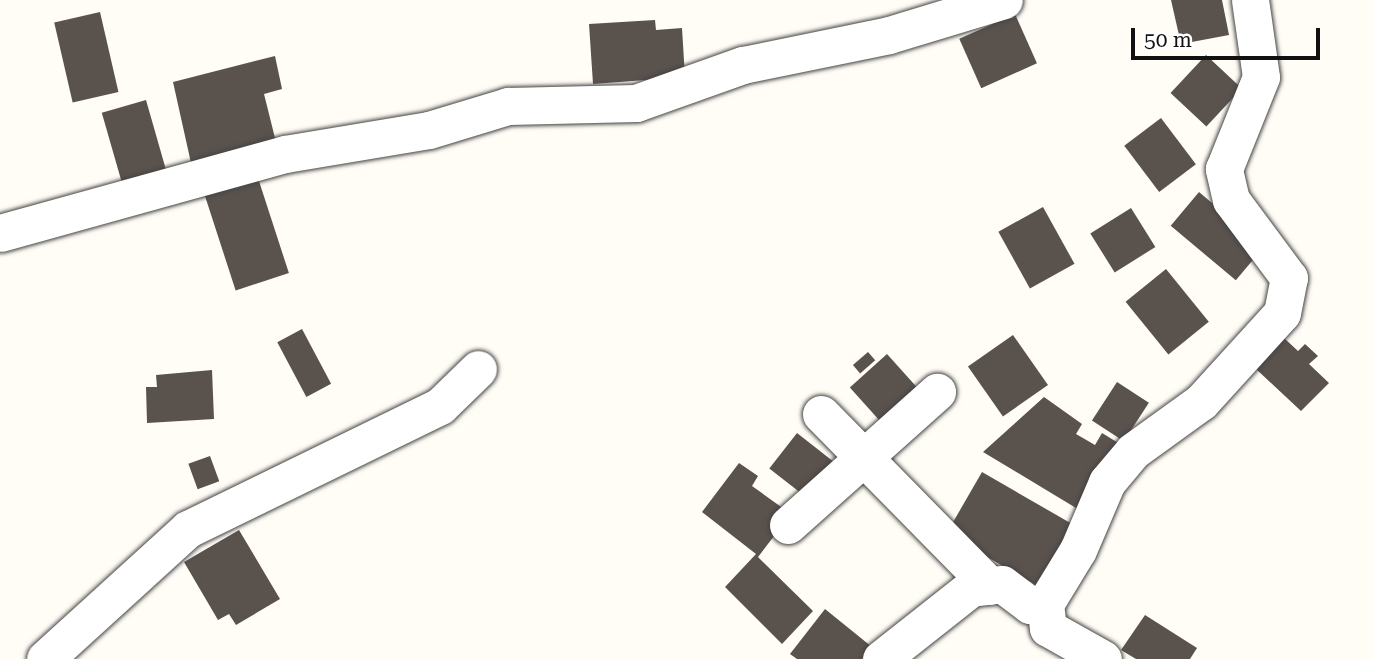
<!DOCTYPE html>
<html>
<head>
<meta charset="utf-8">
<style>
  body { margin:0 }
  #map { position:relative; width:1373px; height:659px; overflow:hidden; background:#fffdf5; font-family:"Roboto Serif",serif }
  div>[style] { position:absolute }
  .building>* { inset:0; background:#5a524d; transform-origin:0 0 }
  .roads { filter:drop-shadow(0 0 2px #444) drop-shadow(0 0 2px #444) }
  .minor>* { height:37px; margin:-18.5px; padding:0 18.5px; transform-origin:18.5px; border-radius:18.5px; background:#fff }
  span { translate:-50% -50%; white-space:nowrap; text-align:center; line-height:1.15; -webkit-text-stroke:7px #fff; paint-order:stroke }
  .scale { position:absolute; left:1131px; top:28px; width:189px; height:32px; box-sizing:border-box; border:4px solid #111; border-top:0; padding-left:9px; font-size:21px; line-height:24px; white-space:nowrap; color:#111; -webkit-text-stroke:5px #fff; paint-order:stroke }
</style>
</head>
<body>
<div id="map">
  <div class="building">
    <div style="clip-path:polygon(1171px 0,1222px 0,1229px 35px,1181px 44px)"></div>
    <div style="left:100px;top:12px;width:82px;height:47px;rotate:77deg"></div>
    <div style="left:1015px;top:14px;width:54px;height:61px;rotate:66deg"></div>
    <div style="clip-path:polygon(655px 20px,656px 30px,682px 28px,685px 77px,593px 84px,589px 24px)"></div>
    <div style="left:1206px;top:55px;width:49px;height:52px;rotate:43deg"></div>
    <div style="clip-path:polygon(275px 56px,282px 89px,264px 94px,276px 142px,191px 163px,173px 82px)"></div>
    <div style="left:146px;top:100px;width:74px;height:46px;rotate:74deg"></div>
    <div style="left:1161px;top:118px;width:58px;height:46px;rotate:53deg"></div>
    <div style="left:258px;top:178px;width:100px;height:56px;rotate:72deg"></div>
    <div style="left:1199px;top:192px;width:85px;height:44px;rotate:40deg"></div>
    <div style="left:1043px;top:207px;width:65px;height:51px;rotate:61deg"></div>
    <div style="left:1131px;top:208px;width:46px;height:48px;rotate:58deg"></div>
    <div style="left:1166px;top:269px;width:68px;height:52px;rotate:51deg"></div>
    <div style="left:302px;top:329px;width:62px;height:28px;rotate:62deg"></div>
    <div style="left:1013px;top:335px;width:61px;height:55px;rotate:55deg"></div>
    <div style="clip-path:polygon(1284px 338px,1298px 351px,1305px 344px,1318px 356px,1309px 364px,1329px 383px,1301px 411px,1255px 368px)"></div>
    <div style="left:868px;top:352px;width:11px;height:20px;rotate:49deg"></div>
    <div style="left:887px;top:354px;width:46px;height:50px;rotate:48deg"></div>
    <div style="clip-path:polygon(212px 370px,214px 419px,147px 423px,146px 387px,157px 387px,156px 375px)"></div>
    <div style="left:1117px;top:382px;width:38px;height:46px;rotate:33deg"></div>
    <div style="clip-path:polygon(1044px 397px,1082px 424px,1076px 434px,1095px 445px,1102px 433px,1120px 444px,1081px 511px,983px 452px)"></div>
    <div style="left:797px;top:433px;width:53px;height:45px;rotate:38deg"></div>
    <div style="left:210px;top:456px;width:27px;height:23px;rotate:70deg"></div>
    <div style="clip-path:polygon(739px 463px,758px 476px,752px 486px,791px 514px,758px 557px,813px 611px,782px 644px,725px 587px,756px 554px,702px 512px)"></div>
    <div style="left:982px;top:472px;width:117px;height:71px;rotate:30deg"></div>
    <div style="clip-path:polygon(239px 530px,280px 599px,236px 625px,229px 614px,218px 620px,184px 562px)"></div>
    <div style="clip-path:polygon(825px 609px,872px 647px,862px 659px,797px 659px,790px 654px)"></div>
    <div style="clip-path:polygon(1145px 615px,1197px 648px,1190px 659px,1136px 659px,1121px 650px)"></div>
  </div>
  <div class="roads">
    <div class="minor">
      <div style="left:0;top:233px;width:296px;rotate:-15.5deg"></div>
      <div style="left:285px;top:154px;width:146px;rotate:-9.5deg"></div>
      <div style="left:429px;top:130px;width:83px;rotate:-16.9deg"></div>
      <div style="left:508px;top:106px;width:128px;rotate:-1.3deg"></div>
      <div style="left:636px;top:103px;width:114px;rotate:-19.6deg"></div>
      <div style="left:743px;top:65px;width:149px;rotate:-11.6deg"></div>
      <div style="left:889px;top:35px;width:120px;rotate:-16.9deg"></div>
      <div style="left:821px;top:414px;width:241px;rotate:45.5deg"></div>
      <div style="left:788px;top:525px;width:200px;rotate:-41.8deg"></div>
      <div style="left:1045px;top:604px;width:24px;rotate:83deg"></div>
      <div style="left:1048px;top:628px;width:63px;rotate:29.4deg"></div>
      <div style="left:45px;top:659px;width:193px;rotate:-42.3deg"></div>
      <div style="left:188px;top:529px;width:280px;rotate:-26deg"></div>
      <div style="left:440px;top:406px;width:53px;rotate:-44.2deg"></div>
      <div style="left:881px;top:659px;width:115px;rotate:-38.3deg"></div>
      <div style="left:971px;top:588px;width:31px;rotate:-7deg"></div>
      <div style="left:1002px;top:584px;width:35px;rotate:37deg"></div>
      <div style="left:1030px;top:605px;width:15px;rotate:-4deg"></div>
      <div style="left:1045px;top:604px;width:63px;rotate:-58.6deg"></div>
      <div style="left:1078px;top:550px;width:74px;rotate:-66.9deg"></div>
      <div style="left:1107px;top:482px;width:40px;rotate:-50deg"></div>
      <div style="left:1133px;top:451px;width:84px;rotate:-35.8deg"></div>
      <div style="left:1201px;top:402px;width:120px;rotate:-47.7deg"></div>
      <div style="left:1282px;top:313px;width:36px;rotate:-79deg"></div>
      <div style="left:1289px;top:278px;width:97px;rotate:-126.6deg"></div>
      <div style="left:1231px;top:200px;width:32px;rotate:-103deg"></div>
      <div style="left:1224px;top:169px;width:99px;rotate:-68.1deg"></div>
      <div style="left:1261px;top:77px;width:78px;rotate:-98.1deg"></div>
    </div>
  </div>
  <div class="scale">50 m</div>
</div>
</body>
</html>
